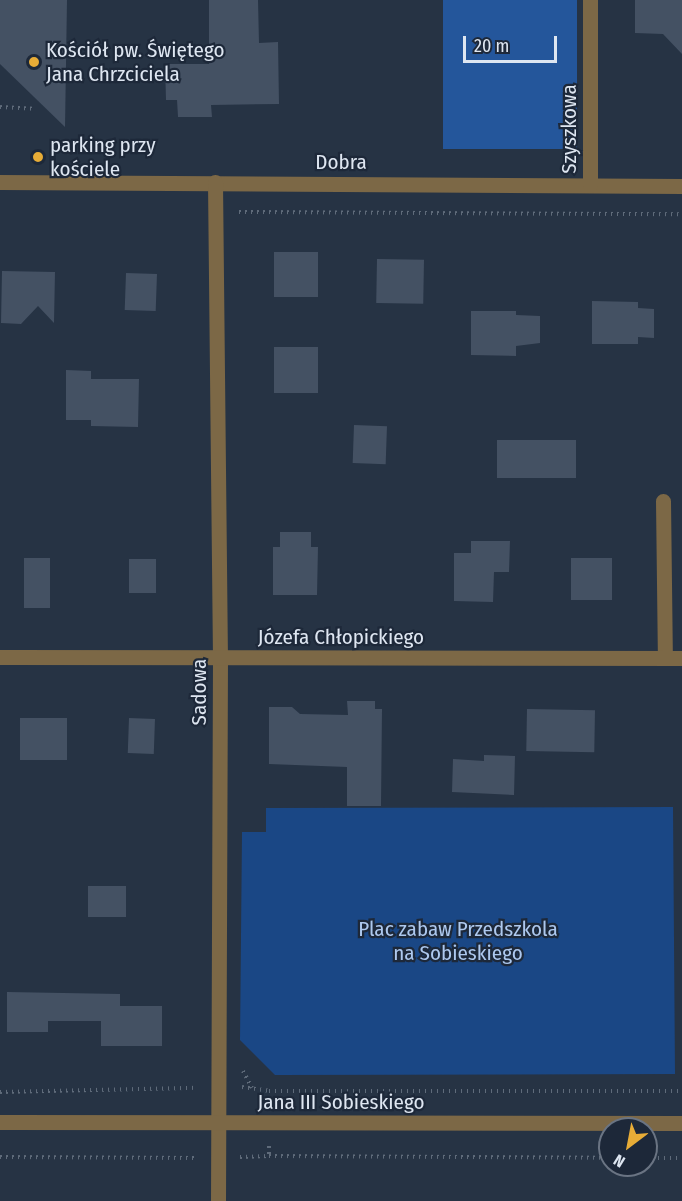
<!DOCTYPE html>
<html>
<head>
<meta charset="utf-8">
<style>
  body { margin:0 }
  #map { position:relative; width:682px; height:1201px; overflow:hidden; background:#263344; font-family:"Fira Sans Condensed",sans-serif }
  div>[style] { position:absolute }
  .green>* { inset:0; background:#1a4785 }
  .forest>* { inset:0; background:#24569b; transform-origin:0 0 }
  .building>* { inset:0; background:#445163; transform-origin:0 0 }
  .path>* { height:4px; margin-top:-2px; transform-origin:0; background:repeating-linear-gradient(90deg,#5f6b7a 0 1.5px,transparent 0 6px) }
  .minor>* { height:15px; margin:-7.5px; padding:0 7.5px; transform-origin:7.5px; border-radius:7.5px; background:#7c6846 }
  .dots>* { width:16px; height:16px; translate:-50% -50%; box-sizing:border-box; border:3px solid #1d2839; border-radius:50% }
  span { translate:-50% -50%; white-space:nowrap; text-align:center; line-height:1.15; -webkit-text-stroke:4.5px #1d2839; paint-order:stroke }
  .poi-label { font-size:21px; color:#dee6f1 }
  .left { translate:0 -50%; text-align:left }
  .street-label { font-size:21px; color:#dee6f1 }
  .park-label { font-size:21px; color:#adc8ee }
  .north { position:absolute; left:598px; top:1117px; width:60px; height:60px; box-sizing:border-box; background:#1d2839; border:2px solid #6a7483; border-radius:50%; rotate:212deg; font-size:16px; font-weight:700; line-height:24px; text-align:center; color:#dee6f1 }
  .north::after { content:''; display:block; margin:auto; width:21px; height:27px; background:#e7ac37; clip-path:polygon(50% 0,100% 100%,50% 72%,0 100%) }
  .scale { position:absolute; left:463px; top:36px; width:94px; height:27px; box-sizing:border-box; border:3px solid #dee6f1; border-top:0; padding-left:8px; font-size:18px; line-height:21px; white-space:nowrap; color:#dee6f1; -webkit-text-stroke:4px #1d2839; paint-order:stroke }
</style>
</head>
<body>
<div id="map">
  <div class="green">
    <div style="clip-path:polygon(673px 807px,675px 1074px,275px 1075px,240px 1040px,242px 832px,266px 832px,266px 808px)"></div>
  </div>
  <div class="forest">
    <div style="left:443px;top:0;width:134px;height:149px"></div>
  </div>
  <div class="building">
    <div style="clip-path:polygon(0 0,67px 0,65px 127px,0 64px)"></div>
    <div style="clip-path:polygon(209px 0,258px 0,259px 43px,278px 42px,279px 104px,211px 105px,212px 117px,178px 117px,177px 100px,166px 100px,165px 64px,209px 64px)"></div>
    <div style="clip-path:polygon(635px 0,682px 0,682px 54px,663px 34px,635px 33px)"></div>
    <div style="left:274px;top:252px;width:44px;height:45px"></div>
    <div style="left:377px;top:259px;width:47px;height:44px;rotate:1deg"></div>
    <div style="clip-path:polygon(2px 271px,55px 272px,54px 323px,38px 306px,21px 324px,1px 323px)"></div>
    <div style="left:126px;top:273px;width:31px;height:37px;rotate:2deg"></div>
    <div style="clip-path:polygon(592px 301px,638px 302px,638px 308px,654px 309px,654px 338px,638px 337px,638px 344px,592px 344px)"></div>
    <div style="clip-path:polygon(471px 311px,516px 311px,516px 315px,540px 316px,540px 343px,516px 346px,516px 356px,471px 355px)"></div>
    <div style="left:274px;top:347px;width:44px;height:46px"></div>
    <div style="clip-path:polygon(66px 370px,91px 371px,91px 379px,139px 379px,138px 427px,91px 426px,91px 420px,66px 420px)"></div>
    <div style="left:354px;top:425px;width:33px;height:38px;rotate:2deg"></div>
    <div style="left:497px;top:440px;width:79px;height:38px"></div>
    <div style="clip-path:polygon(280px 532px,311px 532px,311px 547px,318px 547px,317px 595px,273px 595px,273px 547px,280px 547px)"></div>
    <div style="clip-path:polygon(471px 541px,510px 541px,509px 572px,494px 572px,493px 602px,454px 601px,454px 553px,471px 553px)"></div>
    <div style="left:24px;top:558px;width:26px;height:50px"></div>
    <div style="left:571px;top:558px;width:41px;height:42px"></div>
    <div style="left:129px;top:559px;width:27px;height:34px"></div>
    <div style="clip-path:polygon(347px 701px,375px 701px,375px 709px,382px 709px,381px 806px,347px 806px,347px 767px,269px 764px,269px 707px,292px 707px,300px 714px,348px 715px)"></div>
    <div style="left:527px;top:709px;width:68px;height:42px;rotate:1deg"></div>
    <div style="left:20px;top:718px;width:47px;height:42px"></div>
    <div style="left:129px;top:718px;width:26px;height:35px;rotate:2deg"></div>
    <div style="clip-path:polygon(484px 755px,515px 756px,514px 795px,452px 792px,453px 759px,484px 761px)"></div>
    <div style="left:88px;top:886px;width:38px;height:31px"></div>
    <div style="clip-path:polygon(7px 992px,120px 994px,120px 1006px,162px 1006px,162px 1046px,101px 1046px,101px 1021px,48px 1021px,48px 1032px,7px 1032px)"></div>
  </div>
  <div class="path">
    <div style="left:0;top:107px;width:34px;rotate:3deg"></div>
    <div style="left:239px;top:212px;width:443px;rotate:0.3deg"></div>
    <div style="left:243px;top:1071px;width:19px;rotate:62deg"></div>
    <div style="left:242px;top:1087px;width:27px;rotate:8deg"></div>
    <div style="left:269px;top:1091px;width:413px"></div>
    <div style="left:0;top:1092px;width:197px;rotate:-1.2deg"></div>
    <div style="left:269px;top:1146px;width:10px;rotate:90deg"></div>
    <div style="left:269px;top:1156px;width:341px;rotate:0.3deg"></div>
    <div style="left:0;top:1157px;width:196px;rotate:0.3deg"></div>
    <div style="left:240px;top:1157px;width:29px;rotate:-2deg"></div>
    <div style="left:646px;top:1158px;width:36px"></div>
  </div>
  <div class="minor">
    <div style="left:0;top:182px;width:682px;rotate:0.34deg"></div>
    <div style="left:215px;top:182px;width:476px;rotate:89.4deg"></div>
    <div style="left:220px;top:658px;width:543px;rotate:90.21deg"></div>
    <div style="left:590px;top:185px;width:185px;rotate:-90deg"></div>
    <div style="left:663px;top:501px;width:157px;rotate:89.3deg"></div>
    <div style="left:0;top:657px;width:682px;rotate:0.08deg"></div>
    <div style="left:0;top:1122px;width:682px;rotate:0.08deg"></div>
  </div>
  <div class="dots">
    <div style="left:34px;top:62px;background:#e7ac37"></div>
    <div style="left:38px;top:157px;background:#e7ac37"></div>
  </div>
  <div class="poi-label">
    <span class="left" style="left:46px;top:62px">Kościół pw. Świętego<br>Jana Chrzciciela</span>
    <span class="left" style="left:50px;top:157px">parking przy<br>kościele</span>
  </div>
  <div class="street-label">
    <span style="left:569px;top:129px;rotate:-90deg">Szyszkowa</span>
    <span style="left:341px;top:162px">Dobra</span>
    <span style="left:341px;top:637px">Józefa Chłopickiego</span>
    <span style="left:199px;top:692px;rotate:-90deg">Sadowa</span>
    <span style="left:341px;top:1102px">Jana III Sobieskiego</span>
  </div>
  <div class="park-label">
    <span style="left:458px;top:941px">Plac zabaw Przedszkola<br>na Sobieskiego</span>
  </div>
  <div class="north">N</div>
  <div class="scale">20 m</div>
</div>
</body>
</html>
